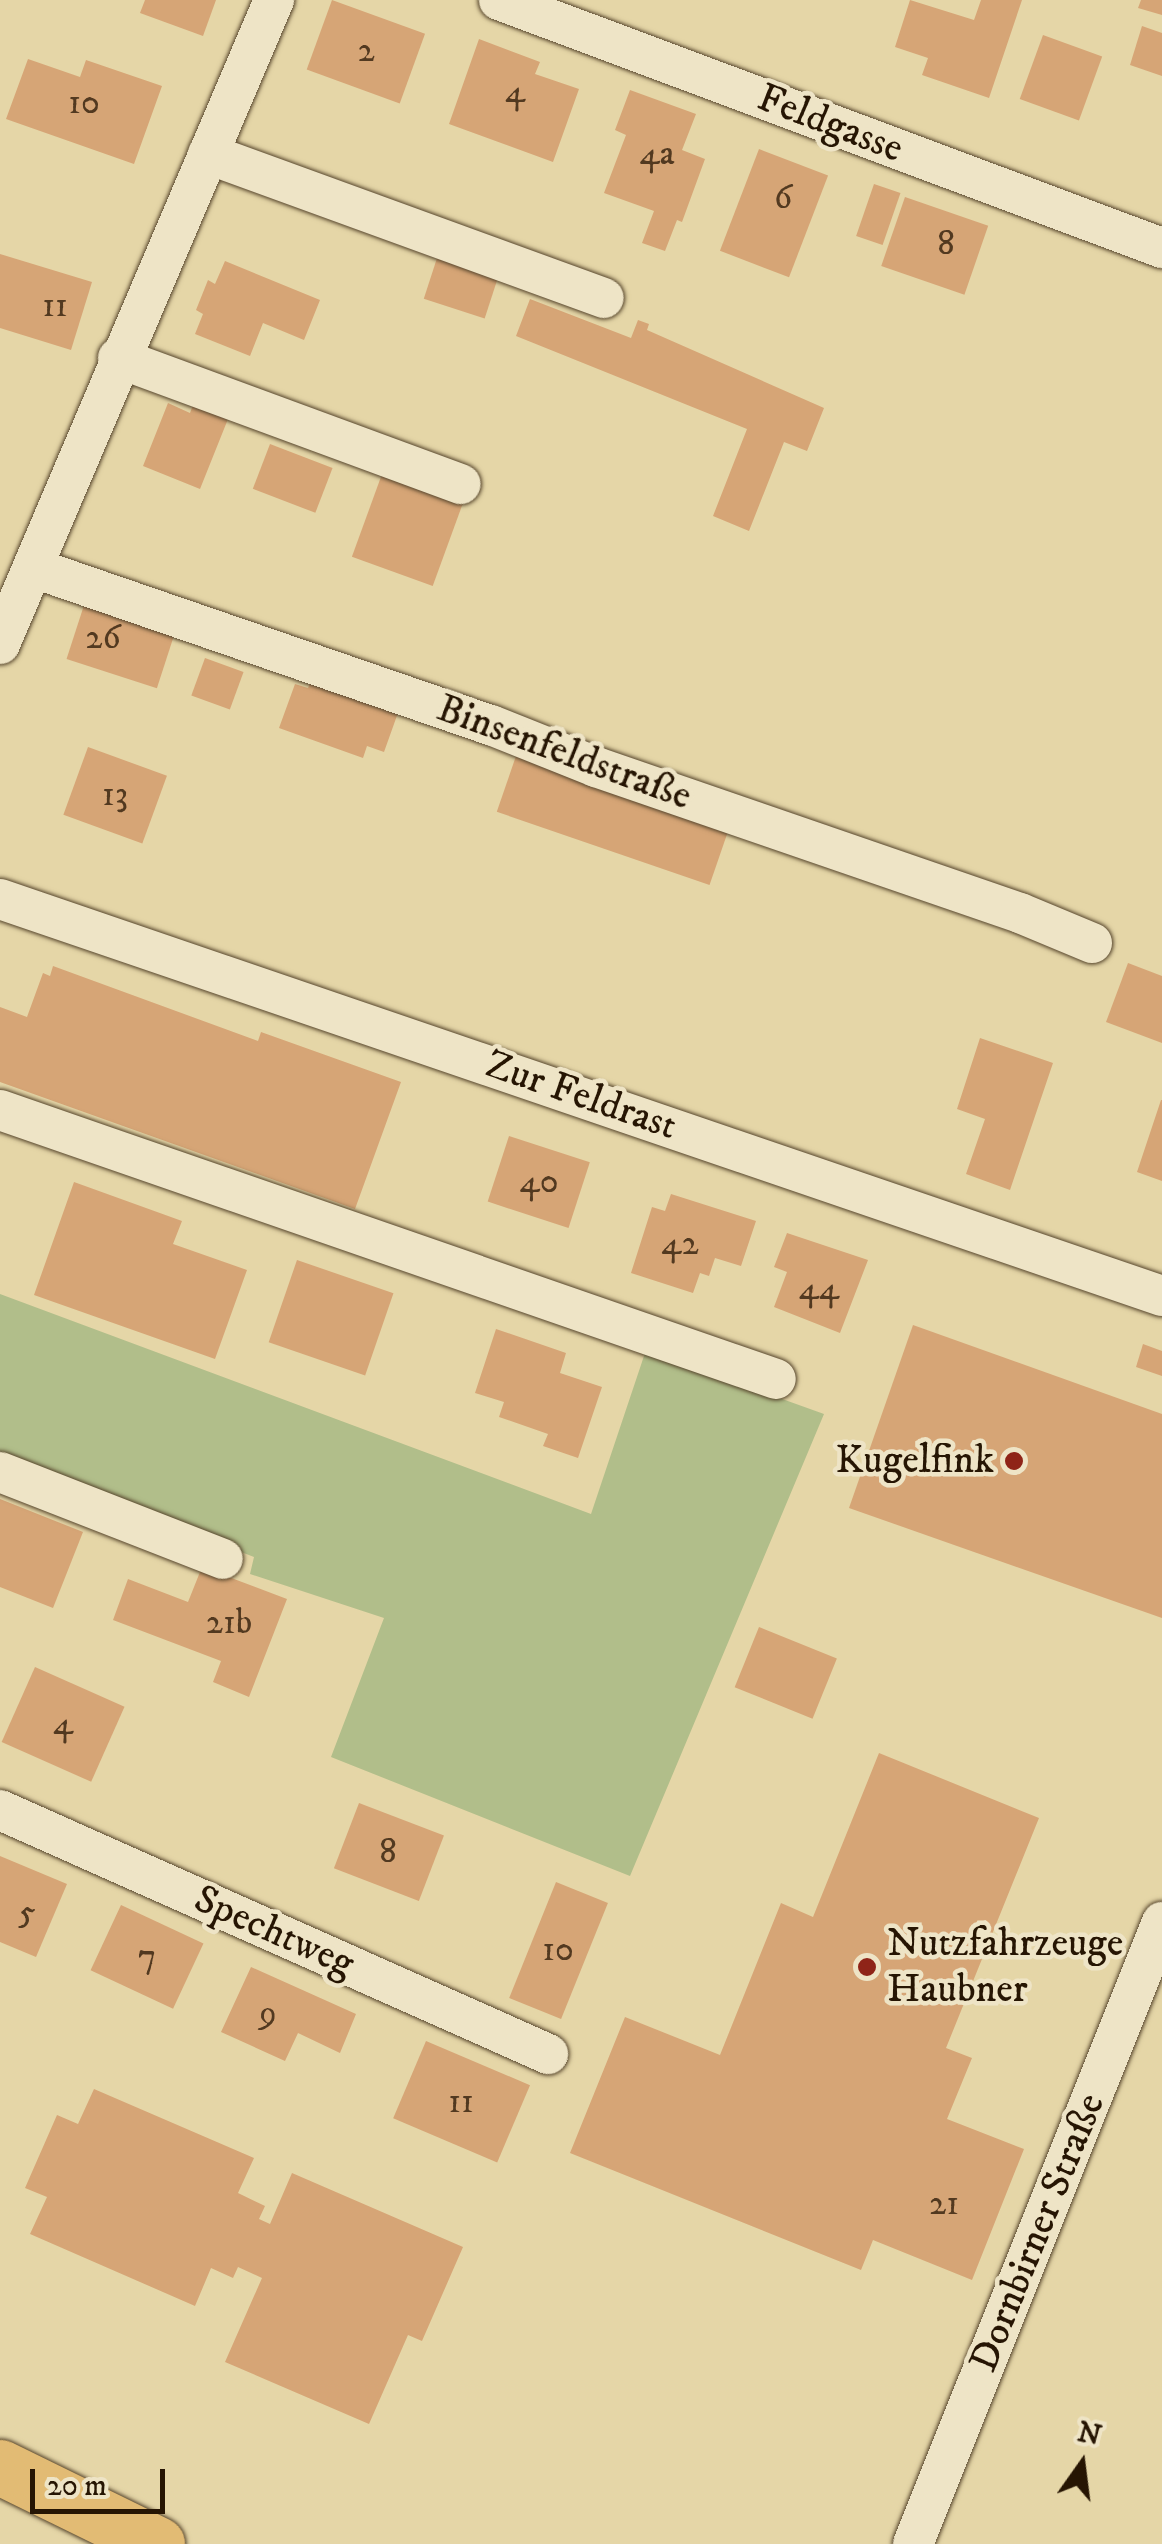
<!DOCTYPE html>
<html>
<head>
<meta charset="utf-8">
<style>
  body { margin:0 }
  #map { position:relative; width:1162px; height:2544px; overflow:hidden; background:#e5d6a7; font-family:"IM FELL DW Pica",serif }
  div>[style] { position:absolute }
  .green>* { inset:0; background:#b1be8a }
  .building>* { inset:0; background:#d6a576; transform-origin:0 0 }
  .roads { filter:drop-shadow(0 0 2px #56452c) drop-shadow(0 0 2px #56452c) }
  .minor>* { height:40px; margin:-20px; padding:0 20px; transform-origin:20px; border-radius:20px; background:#eee4c6 }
  .primary>* { height:55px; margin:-27.5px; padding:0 27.5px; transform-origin:27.5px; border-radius:27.5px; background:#e2bb74 }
  .dots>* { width:28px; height:28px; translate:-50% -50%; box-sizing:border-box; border:5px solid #eee4c6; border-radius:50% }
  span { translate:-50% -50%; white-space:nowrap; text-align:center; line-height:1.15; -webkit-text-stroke:9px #eee4c6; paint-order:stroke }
  .number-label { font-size:35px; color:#523920 }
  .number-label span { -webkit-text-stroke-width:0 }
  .street-label { font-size:40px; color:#261503 }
  .poi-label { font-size:40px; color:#261503 }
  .right { translate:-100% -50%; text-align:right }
  .left { translate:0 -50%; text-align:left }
  .north { position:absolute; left:1032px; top:2414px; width:100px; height:100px; -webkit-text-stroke:8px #eee4c6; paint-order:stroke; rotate:14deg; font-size:28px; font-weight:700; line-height:40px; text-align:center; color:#261503 }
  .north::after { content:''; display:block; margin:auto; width:35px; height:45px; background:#261503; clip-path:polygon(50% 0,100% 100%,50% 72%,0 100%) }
  .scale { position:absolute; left:30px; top:2469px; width:135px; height:45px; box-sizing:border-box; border:5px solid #261503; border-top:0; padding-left:12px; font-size:30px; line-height:35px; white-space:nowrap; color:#261503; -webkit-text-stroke:8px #eee4c6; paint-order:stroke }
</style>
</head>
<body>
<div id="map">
  <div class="green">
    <div style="clip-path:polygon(0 1294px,591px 1514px,646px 1350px,824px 1414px,630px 1876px,331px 1757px,384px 1618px,250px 1574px,254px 1557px,0 1458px)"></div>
  </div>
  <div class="building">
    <div style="clip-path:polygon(145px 0,216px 0,203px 36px,140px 13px)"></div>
    <div style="left:332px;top:0;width:99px;height:74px;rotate:20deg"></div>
    <div style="clip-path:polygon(910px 0,974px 20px,981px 0,1022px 0,989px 98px,922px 75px,928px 58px,895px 47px)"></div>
    <div style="clip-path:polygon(1141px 0,1162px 0,1162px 15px,1138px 8px)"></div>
    <div style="clip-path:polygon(1142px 26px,1162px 33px,1162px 76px,1130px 65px)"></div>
    <div style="left:1043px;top:35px;width:63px;height:68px;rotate:20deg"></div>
    <div style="clip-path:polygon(479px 39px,540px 62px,535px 74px,579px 89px,553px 162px,449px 124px)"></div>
    <div style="clip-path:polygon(28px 59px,80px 77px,86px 60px,162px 86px,134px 164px,6px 119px)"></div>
    <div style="clip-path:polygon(630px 90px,696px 114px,682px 150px,705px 159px,682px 222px,677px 220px,665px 251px,642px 243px,654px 211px,604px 193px,626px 135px,615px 130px)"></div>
    <div style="left:759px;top:149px;width:74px;height:109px;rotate:21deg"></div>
    <div style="left:874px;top:184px;width:28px;height:55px;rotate:19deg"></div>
    <div style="left:905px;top:197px;width:88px;height:73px;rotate:19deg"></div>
    <div style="clip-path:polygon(0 254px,92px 282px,71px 350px,0 328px)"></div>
    <div style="left:438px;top:255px;width:64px;height:46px;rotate:18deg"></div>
    <div style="clip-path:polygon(225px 261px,320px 300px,304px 340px,263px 323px,250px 356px,195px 334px,203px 314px,196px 310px,208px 280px,215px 284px)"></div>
    <div style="clip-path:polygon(530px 299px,631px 338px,638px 320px,649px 324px,647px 330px,824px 408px,807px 451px,784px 442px,749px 531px,713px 516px,747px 429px,516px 336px)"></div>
    <div style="clip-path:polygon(168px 403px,190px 413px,193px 405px,228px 419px,200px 489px,143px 466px)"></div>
    <div style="left:270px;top:444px;width:67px;height:48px;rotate:21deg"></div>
    <div style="left:382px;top:474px;width:86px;height:88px;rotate:20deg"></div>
    <div style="left:86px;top:599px;width:95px;height:63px;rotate:18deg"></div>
    <div style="left:205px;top:658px;width:41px;height:40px;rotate:20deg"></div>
    <div style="clip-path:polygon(312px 678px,399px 710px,384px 752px,367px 746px,363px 758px,279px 728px,295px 684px,308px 688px)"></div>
    <div style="left:88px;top:747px;width:84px;height:72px;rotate:20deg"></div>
    <div style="left:516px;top:756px;width:225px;height:59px;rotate:19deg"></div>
    <div style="clip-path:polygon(1128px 963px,1162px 976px,1162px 1043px,1106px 1022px)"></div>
    <div style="clip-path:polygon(53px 966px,258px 1041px,261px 1032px,401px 1082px,355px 1209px,0 1082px,0 1007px,27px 1017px,43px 973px,50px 976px)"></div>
    <div style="clip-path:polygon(980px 1038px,1053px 1063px,1010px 1190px,966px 1174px,985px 1119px,957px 1109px)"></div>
    <div style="clip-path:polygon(1161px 1100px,1162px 1100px,1162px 1181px,1137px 1172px)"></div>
    <div style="left:509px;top:1136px;width:85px;height:69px;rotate:18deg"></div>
    <div style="clip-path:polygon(74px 1182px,182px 1221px,173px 1244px,247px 1270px,215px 1359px,34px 1295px)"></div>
    <div style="clip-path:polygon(671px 1194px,756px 1221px,741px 1266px,715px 1258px,709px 1276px,700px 1273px,693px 1293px,631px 1273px,652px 1207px,665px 1211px)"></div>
    <div style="clip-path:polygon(787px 1233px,868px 1260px,840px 1333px,774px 1307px,787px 1272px,774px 1267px)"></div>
    <div style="left:297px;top:1260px;width:102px;height:87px;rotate:19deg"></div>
    <div style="clip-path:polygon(913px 1325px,1162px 1414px,1162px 1618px,849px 1508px)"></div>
    <div style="clip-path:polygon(496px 1329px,566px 1353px,560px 1373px,602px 1387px,578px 1458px,543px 1446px,548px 1434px,499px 1417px,504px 1402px,475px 1393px)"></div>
    <div style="clip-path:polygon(1143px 1344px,1162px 1351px,1162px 1376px,1136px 1367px)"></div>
    <div style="clip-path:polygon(0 1499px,83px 1532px,53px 1608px,0 1587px)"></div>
    <div style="clip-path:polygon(202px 1567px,287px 1599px,249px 1697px,213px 1682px,221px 1661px,113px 1620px,128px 1579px,188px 1602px)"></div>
    <div style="left:759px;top:1627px;width:84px;height:65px;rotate:22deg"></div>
    <div style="left:35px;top:1667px;width:98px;height:82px;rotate:24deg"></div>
    <div style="clip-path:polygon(879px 1753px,1039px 1818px,946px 2048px,972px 2058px,947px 2119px,1024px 2149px,972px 2280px,873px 2240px,861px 2270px,570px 2153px,625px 2017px,720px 2055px,781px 1903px,813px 1917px)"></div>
    <div style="left:359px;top:1803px;width:91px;height:70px;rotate:21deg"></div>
    <div style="clip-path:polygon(0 1856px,67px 1884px,36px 1957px,0 1942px)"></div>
    <div style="left:556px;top:1882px;width:56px;height:125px;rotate:22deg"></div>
    <div style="left:121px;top:1905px;width:91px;height:72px;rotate:25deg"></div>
    <div style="clip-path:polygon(251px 1967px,356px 2014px,340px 2053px,298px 2033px,285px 2061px,221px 2032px)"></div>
    <div style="left:426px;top:2041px;width:113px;height:84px;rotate:23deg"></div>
    <div style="clip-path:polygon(94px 2089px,254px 2158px,238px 2193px,265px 2206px,259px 2219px,270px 2224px,292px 2173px,463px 2247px,422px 2341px,408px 2335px,369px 2424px,225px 2362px,262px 2278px,238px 2267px,233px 2278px,211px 2268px,195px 2306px,30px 2234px,47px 2197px,25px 2188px,57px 2115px,78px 2124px)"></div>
  </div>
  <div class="roads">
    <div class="minor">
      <div style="left:499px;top:0;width:708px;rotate:20.51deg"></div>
      <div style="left:208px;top:154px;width:421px;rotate:20deg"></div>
      <div style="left:118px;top:358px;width:365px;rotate:20.2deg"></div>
      <div style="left:34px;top:568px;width:483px;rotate:19deg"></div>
      <div style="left:491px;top:725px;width:113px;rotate:21.8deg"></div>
      <div style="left:596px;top:767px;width:448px;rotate:19deg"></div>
      <div style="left:1020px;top:913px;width:78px;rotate:22.6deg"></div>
      <div style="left:0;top:644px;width:700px;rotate:-66.95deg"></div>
      <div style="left:0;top:899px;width:1228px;rotate:18.86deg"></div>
      <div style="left:0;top:1110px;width:821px;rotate:19.12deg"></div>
      <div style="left:0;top:1472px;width:239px;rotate:21.3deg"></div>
      <div style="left:0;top:1810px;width:600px;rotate:24deg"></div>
      <div style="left:913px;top:2544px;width:670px;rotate:-68.18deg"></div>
    </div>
    <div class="primary">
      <div style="left:0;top:2467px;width:175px;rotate:26.1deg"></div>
    </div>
  </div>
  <div class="dots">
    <div style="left:1014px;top:1461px;background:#8f2418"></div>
    <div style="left:867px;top:1967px;background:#8f2418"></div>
  </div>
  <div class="number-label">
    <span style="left:366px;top:51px">2</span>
    <span style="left:515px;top:92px">4</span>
    <span style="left:84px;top:103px">10</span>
    <span style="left:657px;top:154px">4a</span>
    <span style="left:783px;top:198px">6</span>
    <span style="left:946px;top:244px">8</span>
    <span style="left:55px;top:306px">11</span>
    <span style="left:103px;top:638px">26</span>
    <span style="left:115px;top:795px">13</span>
    <span style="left:539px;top:1182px">40</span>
    <span style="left:680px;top:1244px">42</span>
    <span style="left:819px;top:1289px">44</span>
    <span style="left:229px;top:1623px">21b</span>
    <span style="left:63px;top:1724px">4</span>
    <span style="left:388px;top:1852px">8</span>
    <span style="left:27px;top:1913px">5</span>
    <span style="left:558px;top:1950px">10</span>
    <span style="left:147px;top:1957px">7</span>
    <span style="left:268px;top:2014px">9</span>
    <span style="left:461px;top:2102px">11</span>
    <span style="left:944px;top:2204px">21</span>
  </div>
  <div class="street-label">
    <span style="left:830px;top:124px;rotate:21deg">Feldgasse</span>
    <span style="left:564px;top:753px;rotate:20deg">Binsenfeldstraße</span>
    <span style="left:581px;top:1096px;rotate:19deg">Zur Feldrast</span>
    <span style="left:274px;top:1932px;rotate:24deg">Spechtweg</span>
    <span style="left:1038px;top:2233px;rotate:-68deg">Dornbirner Straße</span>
  </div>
  <div class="poi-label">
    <span class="right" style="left:994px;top:1461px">Kugelfink</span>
    <span class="left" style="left:887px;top:1967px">Nutzfahrzeuge<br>Haubner</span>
  </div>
  <div class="north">N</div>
  <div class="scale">20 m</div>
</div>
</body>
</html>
